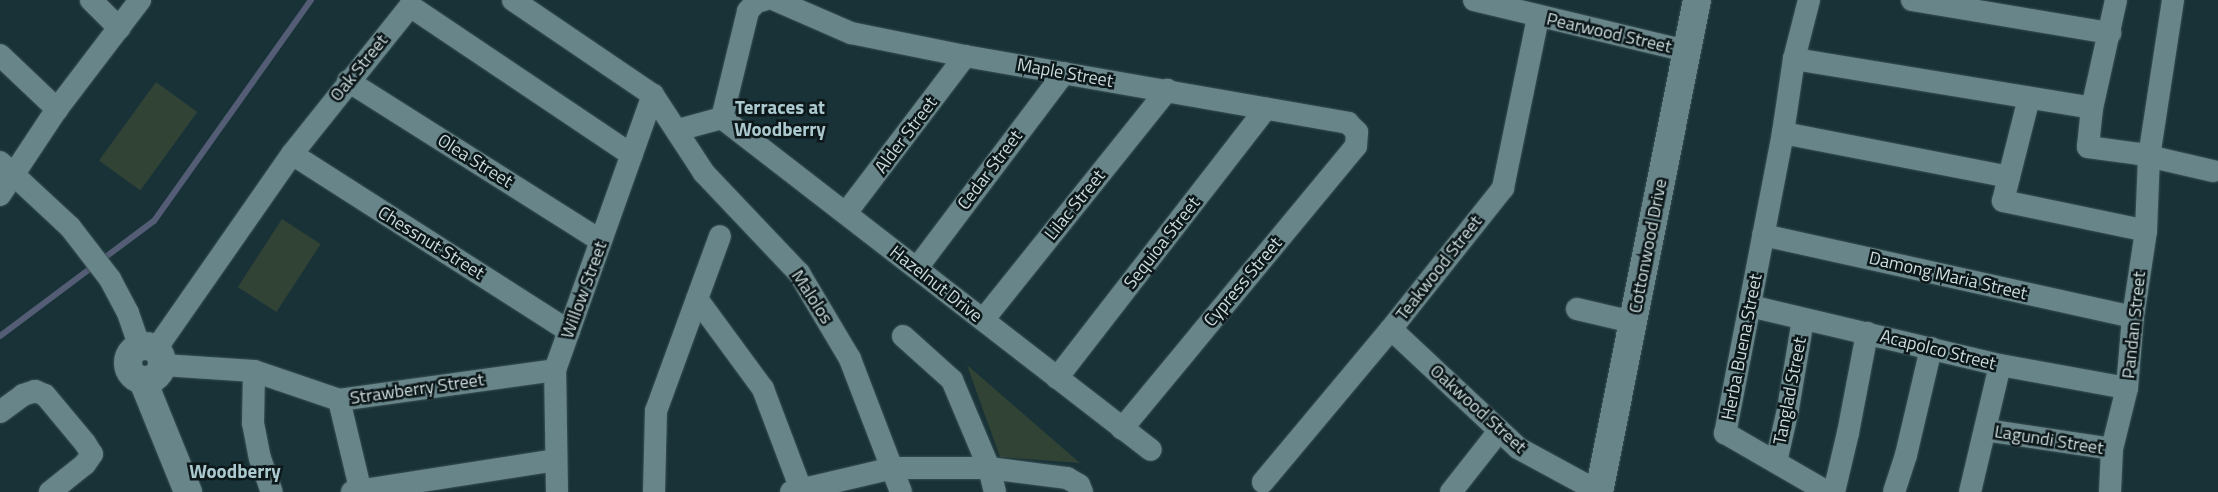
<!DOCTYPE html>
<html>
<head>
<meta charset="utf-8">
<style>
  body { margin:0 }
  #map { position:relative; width:2218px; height:492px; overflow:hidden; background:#183237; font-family:"Titillium Web",sans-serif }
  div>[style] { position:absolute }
  .green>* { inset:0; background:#314335; transform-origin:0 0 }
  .stream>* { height:6px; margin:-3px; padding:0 3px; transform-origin:3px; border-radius:3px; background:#545c76 }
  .roads { filter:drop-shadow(0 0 1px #3a5054) drop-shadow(0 0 1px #3a5054) }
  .minor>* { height:22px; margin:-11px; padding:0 11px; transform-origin:11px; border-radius:11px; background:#68858a }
  .tertiary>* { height:28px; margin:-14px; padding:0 14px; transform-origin:14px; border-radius:14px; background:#68858a }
  .tertiary>.ring { margin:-14px; padding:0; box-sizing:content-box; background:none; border:28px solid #68858a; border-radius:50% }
  span { translate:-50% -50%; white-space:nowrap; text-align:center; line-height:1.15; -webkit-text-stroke:5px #0d181a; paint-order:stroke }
  .street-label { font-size:18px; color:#ccdbde }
  .neighbourhood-label { font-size:19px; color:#abc9cf; font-weight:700 }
</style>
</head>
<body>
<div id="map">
  <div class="green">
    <div style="left:156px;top:82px;width:51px;height:97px;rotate:36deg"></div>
    <div style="left:282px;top:219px;width:46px;height:81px;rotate:33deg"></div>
    <div style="clip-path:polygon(967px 365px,1080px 463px,1000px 457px)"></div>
  </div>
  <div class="stream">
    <div style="left:0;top:336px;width:192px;rotate:-36.8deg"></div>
    <div style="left:154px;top:221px;width:271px;rotate:-54.6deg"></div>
  </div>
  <div class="roads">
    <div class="minor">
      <div style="left:91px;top:0;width:40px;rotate:45deg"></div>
      <div style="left:513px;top:0;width:169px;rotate:34.2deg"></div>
      <div style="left:653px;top:95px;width:93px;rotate:56.8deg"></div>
      <div style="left:704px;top:173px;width:138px;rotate:46.5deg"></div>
      <div style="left:799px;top:273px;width:100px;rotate:59.3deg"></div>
      <div style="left:850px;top:359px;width:142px;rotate:69deg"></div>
      <div style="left:775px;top:0;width:83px;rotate:23.5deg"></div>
      <div style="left:851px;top:33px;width:116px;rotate:11.4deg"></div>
      <div style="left:965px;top:56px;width:389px;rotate:9.9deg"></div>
      <div style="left:1348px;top:123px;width:13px;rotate:45deg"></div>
      <div style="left:1357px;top:132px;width:14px;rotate:94deg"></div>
      <div style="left:1356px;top:146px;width:367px;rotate:129.6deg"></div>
      <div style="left:1474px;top:0;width:219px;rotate:13.5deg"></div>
      <div style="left:1809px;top:0;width:61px;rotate:104.3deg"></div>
      <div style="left:1794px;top:59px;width:75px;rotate:98.5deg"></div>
      <div style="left:1783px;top:133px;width:306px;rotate:100.9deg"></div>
      <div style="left:1725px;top:433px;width:118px;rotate:30deg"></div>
      <div style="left:1912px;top:0;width:201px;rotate:9.5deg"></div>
      <div style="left:2116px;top:0;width:111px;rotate:102.5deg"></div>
      <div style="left:2092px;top:108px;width:39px;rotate:96deg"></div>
      <div style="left:2088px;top:147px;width:51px;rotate:7.8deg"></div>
      <div style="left:2139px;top:154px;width:76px;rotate:12.9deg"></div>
      <div style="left:0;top:55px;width:79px;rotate:43.5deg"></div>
      <div style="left:1794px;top:59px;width:302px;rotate:9.3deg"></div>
      <div style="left:348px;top:81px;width:299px;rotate:32.3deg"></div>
      <div style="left:2029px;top:98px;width:106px;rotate:104.2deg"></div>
      <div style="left:2003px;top:201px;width:146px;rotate:11.8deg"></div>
      <div style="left:722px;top:118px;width:542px;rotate:37.74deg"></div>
      <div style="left:678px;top:130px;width:46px;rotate:-15.3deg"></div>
      <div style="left:722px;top:118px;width:110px;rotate:-76.3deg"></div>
      <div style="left:748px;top:11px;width:12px;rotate:-48deg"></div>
      <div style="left:756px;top:2px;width:8px;rotate:-14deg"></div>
      <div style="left:1783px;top:133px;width:230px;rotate:11deg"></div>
      <div style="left:292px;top:154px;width:329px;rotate:32.6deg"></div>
      <div style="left:0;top:162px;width:96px;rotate:42.9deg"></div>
      <div style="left:70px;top:227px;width:66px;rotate:52.4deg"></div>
      <div style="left:110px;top:279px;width:38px;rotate:62deg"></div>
      <div style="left:128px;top:313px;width:36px;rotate:71deg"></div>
      <div style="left:0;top:195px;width:103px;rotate:-56.5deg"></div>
      <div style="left:57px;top:109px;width:137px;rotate:-52.7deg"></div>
      <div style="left:846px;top:213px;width:197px;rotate:-52.8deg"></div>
      <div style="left:1763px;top:235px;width:379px;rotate:12.5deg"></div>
      <div style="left:917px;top:268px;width:244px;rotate:-53deg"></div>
      <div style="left:697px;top:299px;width:112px;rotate:53.7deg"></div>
      <div style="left:763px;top:389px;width:110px;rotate:69.3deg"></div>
      <div style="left:1750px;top:306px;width:257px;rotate:13.3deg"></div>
      <div style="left:2000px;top:365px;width:129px;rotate:10.3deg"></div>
      <div style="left:1577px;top:309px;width:57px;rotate:13.1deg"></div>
      <div style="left:983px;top:320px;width:295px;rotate:-51.3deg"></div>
      <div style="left:1391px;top:329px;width:174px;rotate:43.1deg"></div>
      <div style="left:1518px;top:448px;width:92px;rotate:28.5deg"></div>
      <div style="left:903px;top:336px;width:66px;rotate:41.9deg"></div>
      <div style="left:952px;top:380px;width:95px;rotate:67.2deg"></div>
      <div style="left:989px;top:468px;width:25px;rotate:76deg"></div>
      <div style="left:156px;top:349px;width:238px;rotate:-55.1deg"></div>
      <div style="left:292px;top:154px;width:189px;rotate:-51.4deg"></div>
      <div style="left:410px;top:6px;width:267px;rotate:33.9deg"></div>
      <div style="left:163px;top:365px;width:91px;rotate:3.8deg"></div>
      <div style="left:254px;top:371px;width:90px;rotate:18.8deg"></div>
      <div style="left:339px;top:400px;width:218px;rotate:-7.9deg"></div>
      <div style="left:254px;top:371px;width:52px;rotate:91.1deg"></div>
      <div style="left:253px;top:423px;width:36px;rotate:79deg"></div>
      <div style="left:260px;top:458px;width:36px;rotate:71deg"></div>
      <div style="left:1057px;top:378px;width:341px;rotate:-52.2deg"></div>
      <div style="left:339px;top:400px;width:95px;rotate:76.6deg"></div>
      <div style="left:0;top:412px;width:29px;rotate:-36deg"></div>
      <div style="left:23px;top:395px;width:13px;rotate:-18deg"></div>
      <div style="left:35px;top:391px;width:11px;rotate:22deg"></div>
      <div style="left:45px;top:395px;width:62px;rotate:50.2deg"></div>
      <div style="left:85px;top:443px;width:13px;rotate:58deg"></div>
      <div style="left:92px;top:454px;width:12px;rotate:125deg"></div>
      <div style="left:85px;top:464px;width:45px;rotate:141.3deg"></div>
      <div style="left:1985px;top:430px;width:128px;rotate:8.5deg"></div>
      <div style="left:1776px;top:462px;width:54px;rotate:-77.2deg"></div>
      <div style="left:1788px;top:409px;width:91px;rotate:-80.5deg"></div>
      <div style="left:1263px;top:482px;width:199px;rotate:-50.1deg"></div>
      <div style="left:1391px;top:329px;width:180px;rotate:-51.5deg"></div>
      <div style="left:1503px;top:188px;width:175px;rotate:-78.4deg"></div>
      <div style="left:352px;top:492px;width:206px;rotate:-8.9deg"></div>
      <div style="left:557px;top:492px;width:122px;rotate:-90.9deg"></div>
      <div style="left:555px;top:370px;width:292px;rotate:-70.4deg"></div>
      <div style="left:654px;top:492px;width:81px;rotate:-88.6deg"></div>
      <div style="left:656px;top:411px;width:186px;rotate:-69.9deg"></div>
      <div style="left:791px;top:492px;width:105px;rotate:-13.2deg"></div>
      <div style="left:893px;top:468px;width:96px"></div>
      <div style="left:989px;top:468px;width:79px;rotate:7.3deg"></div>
      <div style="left:1067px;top:478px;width:14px;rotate:30deg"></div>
      <div style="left:1079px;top:485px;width:8px;rotate:67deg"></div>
      <div style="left:1451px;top:492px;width:78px;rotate:-51.8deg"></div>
      <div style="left:1834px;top:492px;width:61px;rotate:-76.7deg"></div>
      <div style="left:1848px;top:433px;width:102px;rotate:-79.2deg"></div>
      <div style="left:1894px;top:492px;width:39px;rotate:-72deg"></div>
      <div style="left:1906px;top:455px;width:110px;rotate:-76.8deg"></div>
      <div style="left:1970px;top:492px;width:130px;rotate:-76.7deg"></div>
      <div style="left:2110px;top:492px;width:43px;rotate:-87.3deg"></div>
      <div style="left:2112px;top:449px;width:63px;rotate:-76.2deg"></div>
      <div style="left:2127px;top:388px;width:71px;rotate:-85.2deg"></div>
      <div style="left:2133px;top:317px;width:87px;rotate:-81.4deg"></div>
      <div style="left:2146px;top:231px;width:74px;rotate:-87.7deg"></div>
      <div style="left:2149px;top:157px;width:159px;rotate:-81.3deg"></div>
    </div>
    <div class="tertiary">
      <div class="ring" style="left:128px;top:346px;width:6px;height:6px"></div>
      <div style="left:143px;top:381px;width:120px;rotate:67.9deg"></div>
      <div style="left:1599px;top:492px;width:502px;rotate:-78.73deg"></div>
    </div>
  </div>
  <div class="street-label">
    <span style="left:1609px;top:33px;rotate:13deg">Pearwood Street</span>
    <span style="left:359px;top:68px;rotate:-51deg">Oak Street</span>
    <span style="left:1065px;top:73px;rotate:10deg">Maple Street</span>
    <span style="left:906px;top:135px;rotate:-53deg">Alder Street</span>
    <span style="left:475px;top:161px;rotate:32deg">Olea Street</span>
    <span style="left:990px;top:170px;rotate:-53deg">Cedar Street</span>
    <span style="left:1075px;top:205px;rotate:-51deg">Lilac Street</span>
    <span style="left:431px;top:243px;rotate:32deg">Chessnut Street</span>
    <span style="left:1162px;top:243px;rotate:-52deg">Sequioa Street</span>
    <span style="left:1648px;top:246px;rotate:-79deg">Cottonwood Drive</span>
    <span style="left:1439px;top:268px;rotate:-52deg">Teakwood Street</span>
    <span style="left:1948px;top:276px;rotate:13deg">Damong Maria Street</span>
    <span style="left:1243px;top:282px;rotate:-50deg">Cypress Street</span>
    <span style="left:936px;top:284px;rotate:38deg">Hazelnut Drive</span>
    <span style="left:584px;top:290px;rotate:-70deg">Willow Street</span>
    <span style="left:812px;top:297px;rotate:57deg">Malolos</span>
    <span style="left:2134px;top:325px;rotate:-84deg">Pandan Street</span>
    <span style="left:1742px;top:347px;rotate:-79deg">Herba Buena Street</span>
    <span style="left:1938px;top:350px;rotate:14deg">Acapolco Street</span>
    <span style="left:417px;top:389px;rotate:-8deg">Strawberry Street</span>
    <span style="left:1790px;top:391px;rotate:-79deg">Tanglad Street</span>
    <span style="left:1478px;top:409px;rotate:42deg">Oakwood Street</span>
    <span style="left:2049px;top:440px;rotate:9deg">Lagundi Street</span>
  </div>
  <div class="neighbourhood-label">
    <span style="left:780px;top:118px">Terraces at<br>Woodberry</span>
    <span style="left:235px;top:471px">Woodberry</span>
  </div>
</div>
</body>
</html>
